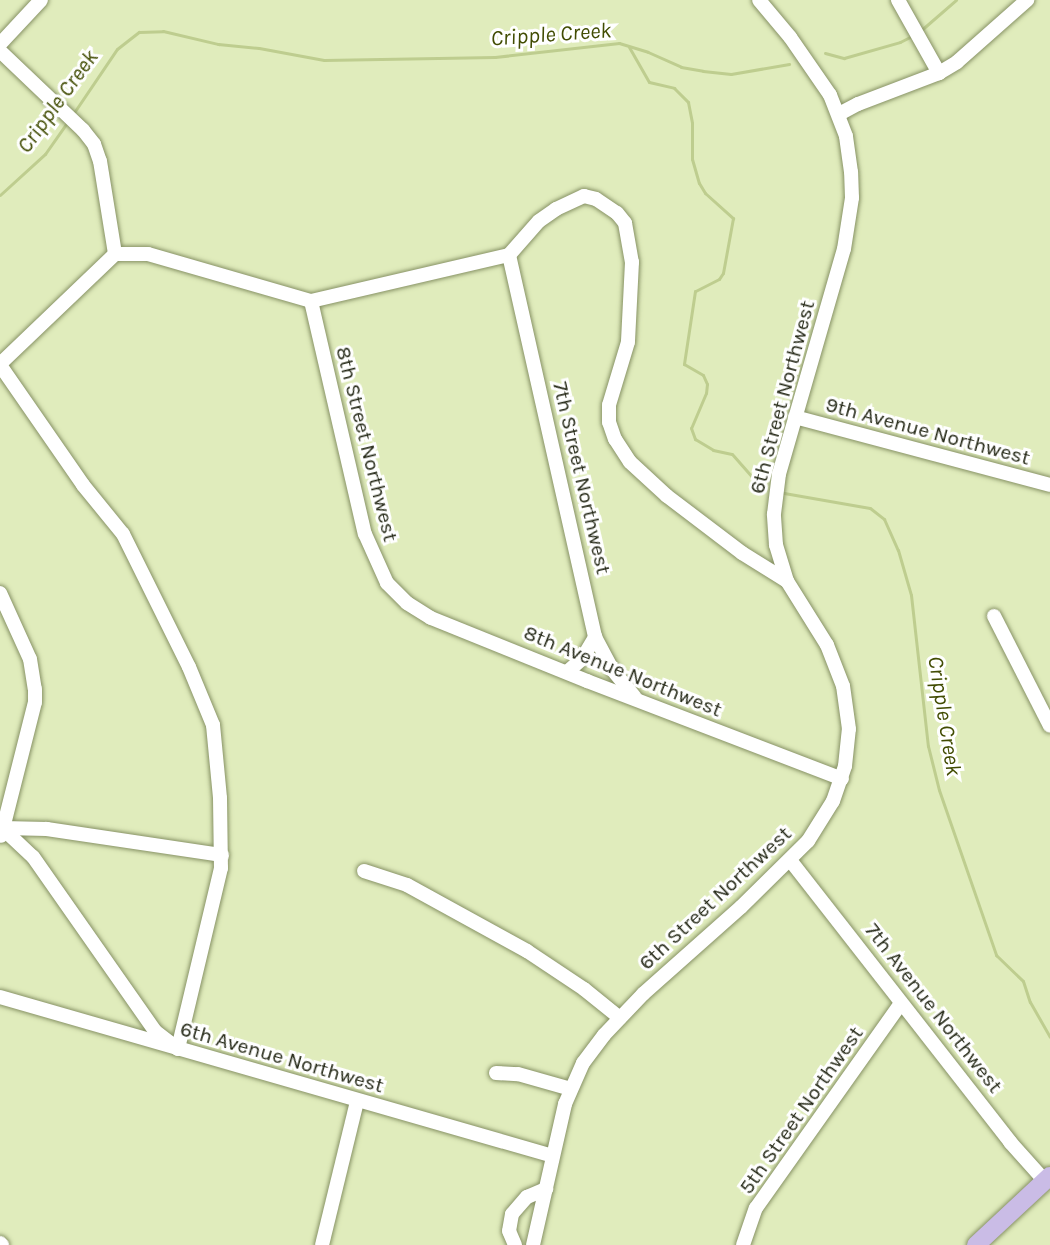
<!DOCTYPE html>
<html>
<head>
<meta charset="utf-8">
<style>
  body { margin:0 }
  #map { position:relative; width:1050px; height:1245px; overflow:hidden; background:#e0ecbc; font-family:Karla,sans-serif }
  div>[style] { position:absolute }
  .stream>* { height:3px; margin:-1.5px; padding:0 1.5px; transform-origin:1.5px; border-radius:1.5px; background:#becd8f }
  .roads { filter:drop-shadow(0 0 2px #879265) drop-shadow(0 0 2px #879265) }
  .minor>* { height:14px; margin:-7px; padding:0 7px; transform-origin:7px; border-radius:7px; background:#fff }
  .major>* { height:18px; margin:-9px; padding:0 9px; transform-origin:9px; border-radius:9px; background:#cabce6 }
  span { translate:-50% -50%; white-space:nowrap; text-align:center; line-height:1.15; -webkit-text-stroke:6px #fff; paint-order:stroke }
  .street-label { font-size:21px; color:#252917 }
  .water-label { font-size:22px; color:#414c02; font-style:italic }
</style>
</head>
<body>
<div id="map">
  <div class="stream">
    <div style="left:919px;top:32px;width:49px;rotate:-40.9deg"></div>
    <div style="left:629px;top:47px;width:40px;rotate:60.3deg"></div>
    <div style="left:649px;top:82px;width:26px;rotate:13deg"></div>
    <div style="left:674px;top:88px;width:20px;rotate:45deg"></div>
    <div style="left:688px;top:102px;width:21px;rotate:79deg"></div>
    <div style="left:692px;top:123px;width:36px;rotate:90deg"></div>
    <div style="left:692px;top:159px;width:25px;rotate:74deg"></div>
    <div style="left:699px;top:183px;width:12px;rotate:59deg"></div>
    <div style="left:705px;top:193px;width:38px;rotate:42deg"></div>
    <div style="left:733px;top:218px;width:56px;rotate:100.3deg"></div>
    <div style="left:723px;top:273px;width:7px;rotate:124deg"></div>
    <div style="left:719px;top:279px;width:27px;rotate:153deg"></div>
    <div style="left:695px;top:291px;width:74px;rotate:98.6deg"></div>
    <div style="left:684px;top:364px;width:22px;rotate:30deg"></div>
    <div style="left:703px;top:375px;width:10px;rotate:66deg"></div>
    <div style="left:707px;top:384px;width:9px;rotate:96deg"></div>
    <div style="left:706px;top:393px;width:38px;rotate:113deg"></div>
    <div style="left:691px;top:428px;width:12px;rotate:70deg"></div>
    <div style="left:695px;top:439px;width:21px;rotate:31deg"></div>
    <div style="left:713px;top:450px;width:19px;rotate:12deg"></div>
    <div style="left:732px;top:454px;width:43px;rotate:48.8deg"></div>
    <div style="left:825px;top:53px;width:20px;rotate:15deg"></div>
    <div style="left:844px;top:58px;width:58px;rotate:-15.9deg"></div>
    <div style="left:900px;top:42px;width:16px;rotate:-27deg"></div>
    <div style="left:73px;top:114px;width:78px;rotate:-55.9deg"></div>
    <div style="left:117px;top:49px;width:28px;rotate:-38deg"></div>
    <div style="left:139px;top:32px;width:24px;rotate:-2deg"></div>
    <div style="left:163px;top:31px;width:57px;rotate:13.3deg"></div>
    <div style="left:218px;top:44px;width:41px;rotate:5.6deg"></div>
    <div style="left:259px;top:48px;width:66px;rotate:10.5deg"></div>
    <div style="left:324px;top:60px;width:171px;rotate:-1deg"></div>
    <div style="left:495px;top:57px;width:125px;rotate:-6.4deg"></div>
    <div style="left:619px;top:43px;width:30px;rotate:17deg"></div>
    <div style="left:648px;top:52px;width:36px;rotate:24deg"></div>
    <div style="left:681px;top:67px;width:22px;rotate:10deg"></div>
    <div style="left:703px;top:71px;width:28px;rotate:6deg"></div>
    <div style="left:731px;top:74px;width:59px;rotate:-9.8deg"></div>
    <div style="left:0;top:195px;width:61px;rotate:-42.3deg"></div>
    <div style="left:45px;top:154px;width:39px;rotate:-55deg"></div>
    <div style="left:784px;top:493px;width:87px;rotate:9.9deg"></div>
    <div style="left:870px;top:508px;width:18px;rotate:38deg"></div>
    <div style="left:884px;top:519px;width:34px;rotate:66deg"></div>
    <div style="left:898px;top:550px;width:47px;rotate:73.9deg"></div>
    <div style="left:911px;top:595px;width:152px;rotate:83.6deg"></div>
    <div style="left:928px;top:746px;width:45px;rotate:76deg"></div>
    <div style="left:939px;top:790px;width:175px;rotate:70.9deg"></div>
    <div style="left:996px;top:955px;width:37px;rotate:44deg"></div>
    <div style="left:1023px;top:981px;width:22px;rotate:72deg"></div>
    <div style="left:1030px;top:1002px;width:40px;rotate:60.3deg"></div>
  </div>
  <div class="roads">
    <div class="minor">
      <div style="left:898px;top:0;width:84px;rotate:60.7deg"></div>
      <div style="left:0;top:44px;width:60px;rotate:-47deg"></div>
      <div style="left:0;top:51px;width:115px;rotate:43.6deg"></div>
      <div style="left:83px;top:130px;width:18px;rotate:52deg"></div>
      <div style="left:94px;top:144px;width:18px;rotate:71deg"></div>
      <div style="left:100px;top:161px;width:94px;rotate:80.8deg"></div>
      <div style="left:839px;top:114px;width:21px;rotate:-28deg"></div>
      <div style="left:858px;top:104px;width:87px;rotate:-20.9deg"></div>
      <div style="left:939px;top:73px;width:21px;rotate:-31deg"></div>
      <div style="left:957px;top:62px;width:94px;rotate:-41.5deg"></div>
      <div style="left:509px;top:255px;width:392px;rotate:77.3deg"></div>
      <div style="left:595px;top:637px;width:36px;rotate:62deg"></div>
      <div style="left:612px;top:669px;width:36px;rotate:51deg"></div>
      <div style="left:311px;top:301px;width:239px;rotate:77deg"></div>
      <div style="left:365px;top:534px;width:54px;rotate:65.8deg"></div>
      <div style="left:387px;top:583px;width:28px;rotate:45deg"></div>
      <div style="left:407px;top:603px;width:28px;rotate:32deg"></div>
      <div style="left:431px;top:618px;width:168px;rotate:22deg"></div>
      <div style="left:587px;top:681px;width:273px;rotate:21deg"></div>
      <div style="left:0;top:364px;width:159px;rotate:-43.7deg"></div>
      <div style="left:115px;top:254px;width:33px"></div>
      <div style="left:148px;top:254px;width:170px;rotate:16.1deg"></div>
      <div style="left:311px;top:301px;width:203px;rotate:-13.1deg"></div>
      <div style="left:509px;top:255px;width:45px;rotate:-48.6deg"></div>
      <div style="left:539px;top:221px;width:21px;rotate:-35deg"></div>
      <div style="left:556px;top:209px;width:31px;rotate:-25deg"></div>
      <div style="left:584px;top:196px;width:12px;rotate:14deg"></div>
      <div style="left:596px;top:199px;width:25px;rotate:34deg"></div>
      <div style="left:617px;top:213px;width:13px;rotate:51deg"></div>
      <div style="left:625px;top:223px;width:40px;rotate:80deg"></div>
      <div style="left:632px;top:262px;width:80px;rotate:92.9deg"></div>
      <div style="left:628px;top:342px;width:66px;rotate:106.8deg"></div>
      <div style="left:609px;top:405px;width:17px;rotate:90deg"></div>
      <div style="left:609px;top:422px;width:18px;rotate:71deg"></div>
      <div style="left:615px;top:439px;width:27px;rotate:57deg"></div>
      <div style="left:630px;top:462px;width:50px;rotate:42.6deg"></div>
      <div style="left:667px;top:496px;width:94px;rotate:37.2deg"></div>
      <div style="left:742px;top:553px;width:53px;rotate:31.9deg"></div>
      <div style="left:0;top:365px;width:146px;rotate:55.3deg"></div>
      <div style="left:83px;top:485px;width:63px;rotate:50.8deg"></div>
      <div style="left:123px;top:534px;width:148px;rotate:63.6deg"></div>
      <div style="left:189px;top:667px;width:63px;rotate:67.5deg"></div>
      <div style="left:213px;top:725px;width:73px;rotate:84.5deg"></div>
      <div style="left:220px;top:798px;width:70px;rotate:89.2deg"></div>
      <div style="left:221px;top:868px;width:186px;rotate:103.4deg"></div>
      <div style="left:178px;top:1049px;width:29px;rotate:-142deg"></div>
      <div style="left:155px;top:1031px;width:213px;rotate:-125deg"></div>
      <div style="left:33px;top:857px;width:45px;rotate:-136.8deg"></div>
      <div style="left:795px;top:417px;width:264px;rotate:14.9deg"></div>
      <div style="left:0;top:593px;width:72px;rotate:65.6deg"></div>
      <div style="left:30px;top:659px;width:30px;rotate:81deg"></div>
      <div style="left:35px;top:689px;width:13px;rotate:90deg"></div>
      <div style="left:35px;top:702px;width:138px;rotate:104.2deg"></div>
      <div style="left:994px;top:616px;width:123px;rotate:63deg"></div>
      <div style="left:567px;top:672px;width:20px;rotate:-41deg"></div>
      <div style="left:582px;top:659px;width:26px;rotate:-59deg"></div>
      <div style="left:3px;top:828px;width:44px;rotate:1.3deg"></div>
      <div style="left:47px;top:829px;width:177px;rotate:8.5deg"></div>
      <div style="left:790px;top:860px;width:358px;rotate:52deg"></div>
      <div style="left:1010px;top:1142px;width:52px;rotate:48.1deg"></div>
      <div style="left:364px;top:871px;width:45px;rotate:18deg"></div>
      <div style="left:407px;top:885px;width:137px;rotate:28.8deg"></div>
      <div style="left:527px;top:951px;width:69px;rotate:33.7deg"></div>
      <div style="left:584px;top:989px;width:46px;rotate:38.9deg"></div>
      <div style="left:0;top:997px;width:575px;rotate:16.04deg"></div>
      <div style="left:496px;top:1073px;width:22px;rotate:3deg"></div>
      <div style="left:518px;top:1074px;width:55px;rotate:15.8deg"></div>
      <div style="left:0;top:1243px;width:3px;rotate:45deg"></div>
      <div style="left:322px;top:1245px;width:148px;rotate:-76.3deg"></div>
      <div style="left:515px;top:1245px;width:15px;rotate:-113deg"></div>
      <div style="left:509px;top:1231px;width:17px;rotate:-80deg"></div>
      <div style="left:512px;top:1214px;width:23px;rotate:-49deg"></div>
      <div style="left:527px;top:1197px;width:21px;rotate:-23deg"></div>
      <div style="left:533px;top:1245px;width:145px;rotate:-77.2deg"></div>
      <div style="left:565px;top:1104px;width:45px;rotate:-66.3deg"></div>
      <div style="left:583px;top:1063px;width:35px;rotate:-53deg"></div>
      <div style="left:604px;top:1035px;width:57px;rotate:-46.4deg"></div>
      <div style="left:643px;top:994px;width:131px;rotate:-41.6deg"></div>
      <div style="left:741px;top:907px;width:94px;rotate:-44.6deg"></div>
      <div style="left:808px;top:841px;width:47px;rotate:-58deg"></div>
      <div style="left:833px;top:801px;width:37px;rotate:-71deg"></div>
      <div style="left:845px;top:766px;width:37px;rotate:-84deg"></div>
      <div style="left:849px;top:729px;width:43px;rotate:-97.9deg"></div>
      <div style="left:843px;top:686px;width:44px;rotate:-111.3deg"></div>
      <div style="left:827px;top:645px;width:75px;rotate:-122deg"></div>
      <div style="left:787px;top:581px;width:38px;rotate:-107deg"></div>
      <div style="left:776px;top:545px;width:31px;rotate:-94deg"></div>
      <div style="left:774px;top:514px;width:40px;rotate:-82.9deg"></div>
      <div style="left:779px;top:474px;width:234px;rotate:-73.9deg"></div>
      <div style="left:844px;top:249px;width:52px;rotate:-81.1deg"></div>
      <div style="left:852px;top:198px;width:26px;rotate:-92deg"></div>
      <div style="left:851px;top:172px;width:36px;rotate:-98deg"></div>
      <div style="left:846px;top:136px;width:44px;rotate:-111.3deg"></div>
      <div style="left:830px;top:95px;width:70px;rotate:-124.6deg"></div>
      <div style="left:790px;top:37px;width:48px;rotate:-130deg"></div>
      <div style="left:743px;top:1245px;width:39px;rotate:-71deg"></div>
      <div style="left:756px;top:1208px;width:251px;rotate:-54.7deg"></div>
    </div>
    <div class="major">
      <div style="left:976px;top:1245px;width:101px;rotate:-43deg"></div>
    </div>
  </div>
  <div class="street-label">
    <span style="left:782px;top:397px;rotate:-75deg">6th Street Northwest</span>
    <span style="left:928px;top:431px;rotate:15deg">9th Avenue Northwest</span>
    <span style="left:367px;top:444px;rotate:76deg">8th Street Northwest</span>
    <span style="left:582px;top:478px;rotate:77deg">7th Street Northwest</span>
    <span style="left:623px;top:671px;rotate:22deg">8th Avenue Northwest</span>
    <span style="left:715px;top:898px;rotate:-43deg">6th Street Northwest</span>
    <span style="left:934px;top:1008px;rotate:52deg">7th Avenue Northwest</span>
    <span style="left:282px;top:1057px;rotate:16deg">6th Avenue Northwest</span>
    <span style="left:801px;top:1110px;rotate:-55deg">5th Street Northwest</span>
  </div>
  <div class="water-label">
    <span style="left:551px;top:35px;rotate:-4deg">Cripple Creek</span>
    <span style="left:58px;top:102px;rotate:-54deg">Cripple Creek</span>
    <span style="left:944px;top:716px;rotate:81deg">Cripple Creek</span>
  </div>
</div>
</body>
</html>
